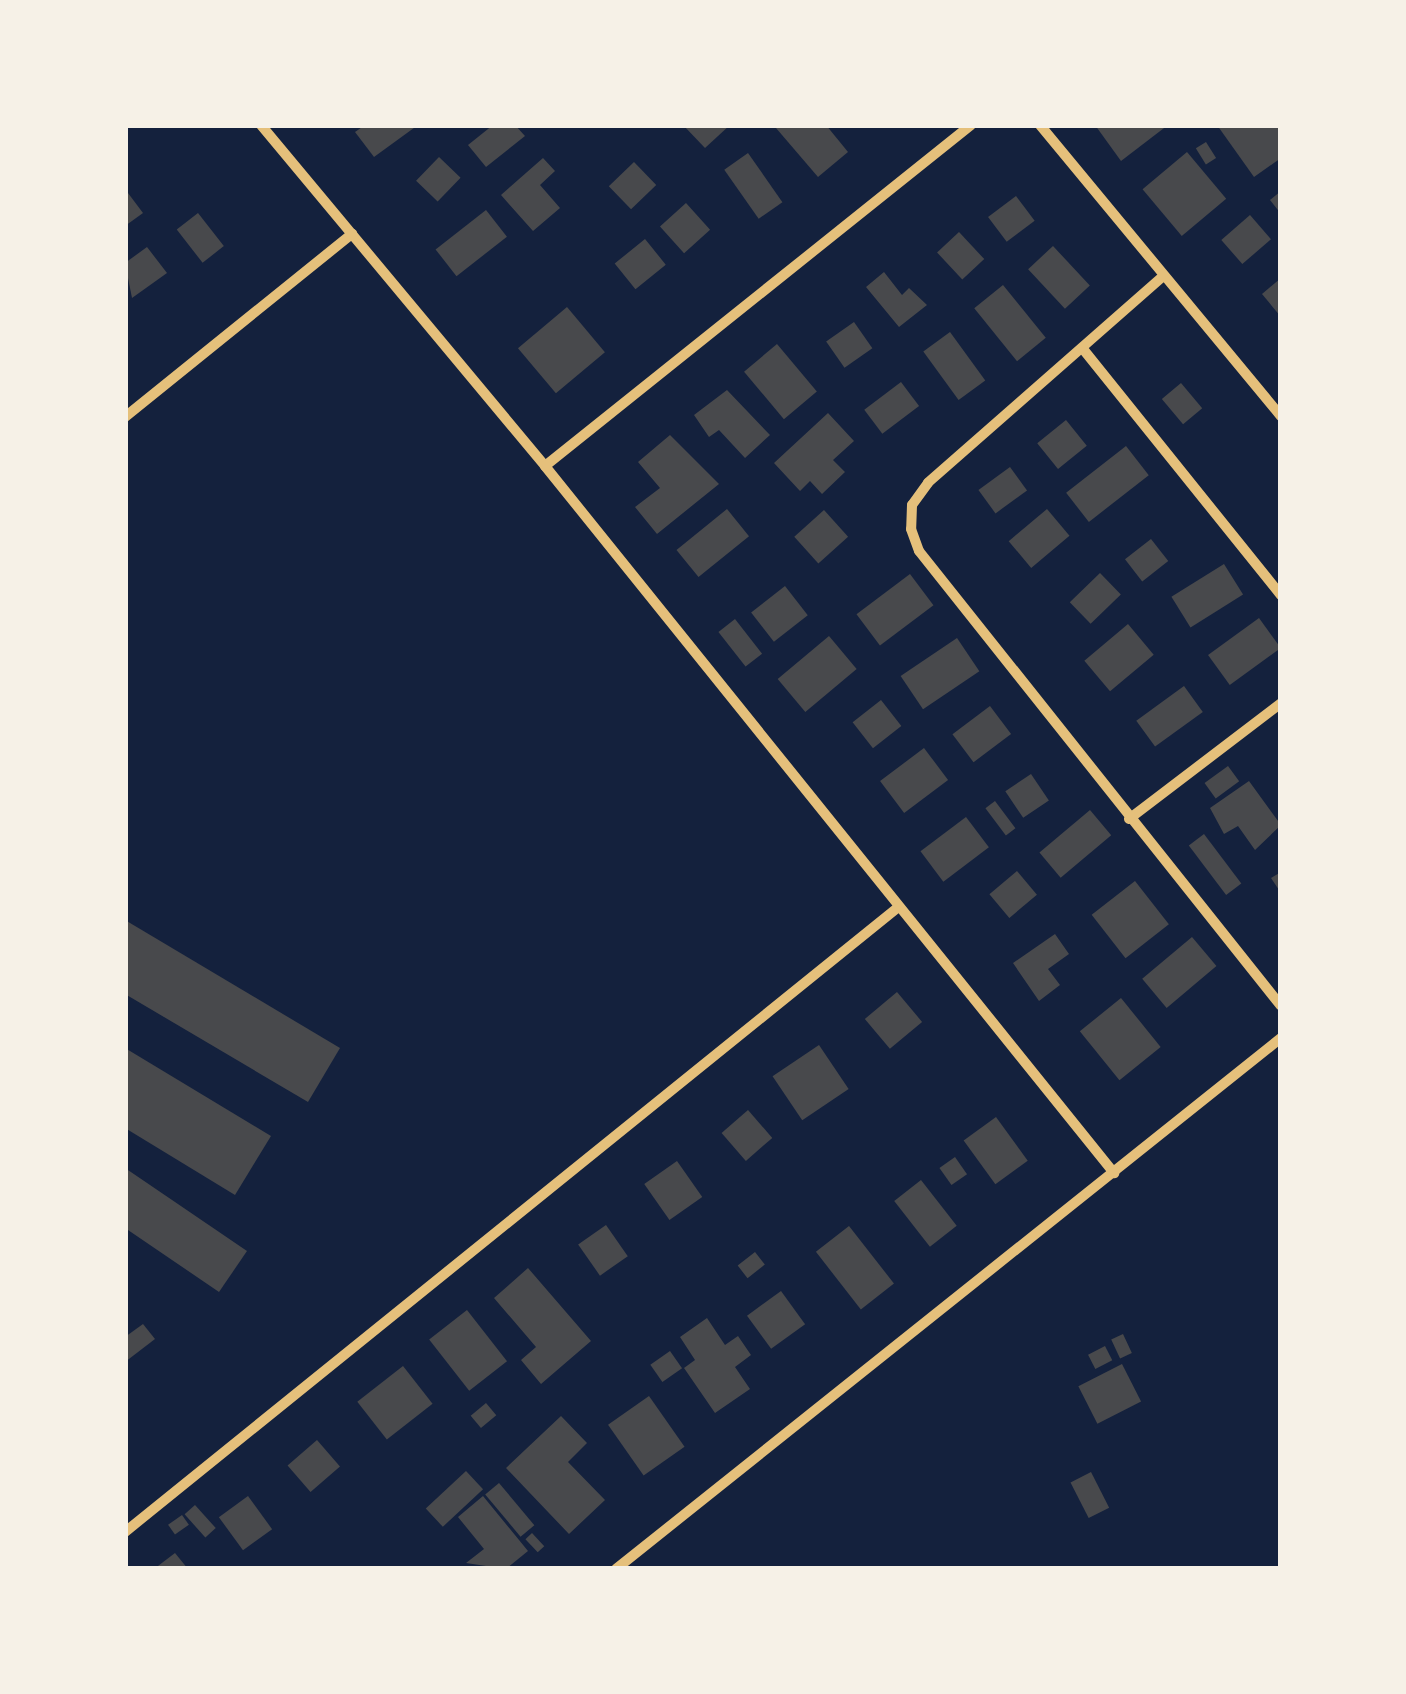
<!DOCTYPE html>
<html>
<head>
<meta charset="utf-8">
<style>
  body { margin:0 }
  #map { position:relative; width:1406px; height:1694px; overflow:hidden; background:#14213d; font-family:Inter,sans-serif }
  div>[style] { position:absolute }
  .building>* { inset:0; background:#48494c; transform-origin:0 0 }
  .minor>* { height:10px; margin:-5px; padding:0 5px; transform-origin:5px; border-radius:5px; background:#e5c07b }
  span { translate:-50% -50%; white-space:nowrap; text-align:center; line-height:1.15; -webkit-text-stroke:8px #f6f1e7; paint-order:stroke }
  .frame { position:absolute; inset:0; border:128px solid #f6f1e7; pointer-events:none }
</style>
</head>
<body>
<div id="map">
  <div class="building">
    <div style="clip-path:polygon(365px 125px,418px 125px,374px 157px,355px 132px)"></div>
    <div style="clip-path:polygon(493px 125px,515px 125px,525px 136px,486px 167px,468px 145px)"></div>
    <div style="clip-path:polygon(683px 125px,730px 125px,705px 148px)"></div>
    <div style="clip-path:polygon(826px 125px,848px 152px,818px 177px,776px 128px)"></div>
    <div style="clip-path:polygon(1095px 125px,1168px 125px,1121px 161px)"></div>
    <div style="clip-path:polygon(1217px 125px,1281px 125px,1281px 158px,1254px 177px)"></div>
    <div style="left:1206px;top:142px;width:19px;height:12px;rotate:58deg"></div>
    <div style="left:1187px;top:152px;width:61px;height:58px;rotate:50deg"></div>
    <div style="left:748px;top:153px;width:60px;height:29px;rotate:55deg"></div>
    <div style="left:439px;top:157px;width:30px;height:33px;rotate:44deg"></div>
    <div style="clip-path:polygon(543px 158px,555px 171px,540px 185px,560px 208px,533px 231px,501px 195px)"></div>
    <div style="left:634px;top:162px;width:32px;height:35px;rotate:46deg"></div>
    <div style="clip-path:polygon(125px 189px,143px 213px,125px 226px)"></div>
    <div style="clip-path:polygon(1281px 191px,1281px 214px,1270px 200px)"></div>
    <div style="left:1016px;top:196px;width:31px;height:35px;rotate:53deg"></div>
    <div style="left:686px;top:203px;width:36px;height:35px;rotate:48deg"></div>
    <div style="left:486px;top:210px;width:34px;height:64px;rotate:52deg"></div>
    <div style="left:198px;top:213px;width:42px;height:27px;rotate:52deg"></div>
    <div style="left:1250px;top:215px;width:32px;height:38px;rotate:49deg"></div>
    <div style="left:959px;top:232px;width:37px;height:30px;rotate:47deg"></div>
    <div style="left:645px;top:239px;width:33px;height:39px;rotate:51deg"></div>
    <div style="left:1053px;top:246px;width:54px;height:34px;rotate:47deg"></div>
    <div style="clip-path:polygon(147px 247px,167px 273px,132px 298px,125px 263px)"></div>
    <div style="clip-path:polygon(884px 272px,902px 295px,909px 288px,927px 305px,899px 327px,866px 287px)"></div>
    <div style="clip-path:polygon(1281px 278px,1281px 317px,1262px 294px)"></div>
    <div style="left:1003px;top:285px;width:68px;height:37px;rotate:51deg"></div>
    <div style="left:567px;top:307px;width:59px;height:64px;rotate:50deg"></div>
    <div style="left:854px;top:322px;width:32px;height:34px;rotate:55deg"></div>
    <div style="left:950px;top:332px;width:60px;height:33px;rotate:54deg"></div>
    <div style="left:777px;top:344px;width:62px;height:43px;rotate:50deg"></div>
    <div style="left:901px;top:382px;width:30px;height:46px;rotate:53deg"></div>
    <div style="left:1181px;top:383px;width:33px;height:25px;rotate:50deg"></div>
    <div style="clip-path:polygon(727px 390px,770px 435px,745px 458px,719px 430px,709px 437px,694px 415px)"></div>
    <div style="clip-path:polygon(828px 413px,854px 441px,833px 460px,845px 472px,822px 494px,810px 481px,800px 491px,774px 463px)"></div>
    <div style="left:1066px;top:420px;width:33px;height:37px;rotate:51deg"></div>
    <div style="clip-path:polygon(670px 435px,719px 484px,657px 534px,635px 507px,660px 488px,638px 462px)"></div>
    <div style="left:1126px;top:446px;width:37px;height:76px;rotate:52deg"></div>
    <div style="left:1010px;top:467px;width:29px;height:39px;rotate:54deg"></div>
    <div style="left:727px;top:509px;width:35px;height:65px;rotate:51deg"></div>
    <div style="left:1047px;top:509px;width:35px;height:50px;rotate:50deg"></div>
    <div style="left:824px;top:510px;width:36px;height:40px;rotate:48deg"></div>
    <div style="left:1151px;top:539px;width:28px;height:33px;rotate:52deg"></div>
    <div style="left:1224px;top:564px;width:36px;height:62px;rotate:58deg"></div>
    <div style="left:1100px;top:573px;width:30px;height:42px;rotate:46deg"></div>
    <div style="left:910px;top:574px;width:39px;height:67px;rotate:53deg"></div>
    <div style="left:785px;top:586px;width:37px;height:43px;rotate:52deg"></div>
    <div style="left:1259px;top:618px;width:37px;height:63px;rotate:54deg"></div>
    <div style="left:735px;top:619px;width:44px;height:21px;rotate:52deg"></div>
    <div style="left:1128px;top:624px;width:40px;height:57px;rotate:50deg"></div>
    <div style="left:829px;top:636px;width:43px;height:67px;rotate:50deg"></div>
    <div style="left:957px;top:638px;width:40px;height:68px;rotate:56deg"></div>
    <div style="left:1184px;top:686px;width:32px;height:59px;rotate:54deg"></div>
    <div style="left:881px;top:700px;width:33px;height:36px;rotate:52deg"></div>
    <div style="left:990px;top:706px;width:35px;height:47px;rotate:53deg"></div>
    <div style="left:924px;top:748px;width:40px;height:55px;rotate:53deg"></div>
    <div style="left:1228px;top:766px;width:19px;height:29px;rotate:54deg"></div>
    <div style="left:1031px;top:774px;width:32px;height:31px;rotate:56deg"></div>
    <div style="clip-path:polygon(1249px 781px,1281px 825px,1255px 850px,1238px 826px,1224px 834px,1210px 808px)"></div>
    <div style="left:995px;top:801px;width:34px;height:12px;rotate:53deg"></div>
    <div style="left:1090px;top:810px;width:33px;height:66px;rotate:50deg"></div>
    <div style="left:966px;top:817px;width:38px;height:57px;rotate:53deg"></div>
    <div style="left:1204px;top:834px;width:62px;height:19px;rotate:53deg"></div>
    <div style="left:1017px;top:871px;width:31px;height:36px;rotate:50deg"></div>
    <div style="clip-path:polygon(1281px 872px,1281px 893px,1271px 878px)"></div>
    <div style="left:1135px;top:881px;width:55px;height:55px;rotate:52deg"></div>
    <div style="clip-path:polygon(125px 920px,340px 1048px,308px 1102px,125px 994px)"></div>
    <div style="clip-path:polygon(1055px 934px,1069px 954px,1048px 969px,1060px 985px,1039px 1001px,1013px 963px)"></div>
    <div style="left:1192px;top:937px;width:38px;height:65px;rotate:50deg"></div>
    <div style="left:897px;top:992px;width:39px;height:42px;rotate:50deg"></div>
    <div style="left:1121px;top:998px;width:63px;height:53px;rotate:51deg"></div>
    <div style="left:819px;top:1045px;width:53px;height:56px;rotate:56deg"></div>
    <div style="clip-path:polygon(125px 1048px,271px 1136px,235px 1195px,125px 1128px)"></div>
    <div style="left:748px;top:1110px;width:37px;height:35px;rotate:49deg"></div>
    <div style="left:996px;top:1117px;width:54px;height:40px;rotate:54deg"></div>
    <div style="left:955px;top:1157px;width:21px;height:19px;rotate:55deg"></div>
    <div style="left:677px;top:1161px;width:44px;height:40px;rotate:55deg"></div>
    <div style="clip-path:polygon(125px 1168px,247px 1251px,219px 1292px,125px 1228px)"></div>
    <div style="left:921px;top:1180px;width:58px;height:34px;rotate:52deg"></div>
    <div style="left:606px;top:1225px;width:38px;height:34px;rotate:55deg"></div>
    <div style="left:849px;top:1226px;width:73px;height:42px;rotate:52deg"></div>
    <div style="left:755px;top:1252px;width:16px;height:22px;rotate:52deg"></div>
    <div style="clip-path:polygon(528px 1268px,591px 1341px,541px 1384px,521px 1360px,536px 1347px,494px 1298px)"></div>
    <div style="left:781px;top:1291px;width:41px;height:42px;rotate:54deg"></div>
    <div style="left:467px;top:1310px;width:65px;height:48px;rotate:52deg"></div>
    <div style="clip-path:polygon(707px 1318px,725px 1345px,738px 1336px,751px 1355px,735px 1367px,750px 1389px,715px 1413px,684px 1368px,695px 1360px,680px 1337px)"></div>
    <div style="clip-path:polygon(143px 1324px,155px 1339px,125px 1362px,125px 1337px)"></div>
    <div style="left:1123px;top:1334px;width:21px;height:13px;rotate:65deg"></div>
    <div style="left:1105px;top:1346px;width:16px;height:19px;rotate:63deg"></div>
    <div style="left:670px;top:1351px;width:21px;height:24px;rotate:55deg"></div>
    <div style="left:1122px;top:1364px;width:42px;height:49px;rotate:63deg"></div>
    <div style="left:403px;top:1366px;width:48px;height:58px;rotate:52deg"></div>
    <div style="left:649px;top:1396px;width:62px;height:50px;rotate:55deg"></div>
    <div style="left:486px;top:1403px;width:16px;height:20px;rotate:50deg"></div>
    <div style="clip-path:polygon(561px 1416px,587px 1443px,568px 1462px,605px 1500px,569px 1534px,506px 1468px)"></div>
    <div style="left:317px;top:1440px;width:35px;height:39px;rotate:49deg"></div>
    <div style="left:466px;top:1471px;width:25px;height:55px;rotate:47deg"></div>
    <div style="left:1091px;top:1472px;width:40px;height:23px;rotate:63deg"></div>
    <div style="left:499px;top:1483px;width:55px;height:18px;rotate:50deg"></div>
    <div style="left:248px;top:1496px;width:41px;height:36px;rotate:54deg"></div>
    <div style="clip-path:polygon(483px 1496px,528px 1551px,506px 1569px,466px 1563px,484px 1549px,458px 1517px)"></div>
    <div style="left:195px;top:1505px;width:31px;height:14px;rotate:48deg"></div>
    <div style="left:182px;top:1515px;width:12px;height:17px;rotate:55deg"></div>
    <div style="left:532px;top:1533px;width:18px;height:9px;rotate:47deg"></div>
    <div style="clip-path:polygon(175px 1553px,188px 1569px,154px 1569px)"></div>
  </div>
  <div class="minor">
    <div style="left:261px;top:125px;width:444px;rotate:50.2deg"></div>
    <div style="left:545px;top:466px;width:908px;rotate:51.17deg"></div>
    <div style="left:1040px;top:125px;width:378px;rotate:50.4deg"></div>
    <div style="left:1161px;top:278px;width:310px;rotate:138.7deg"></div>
    <div style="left:928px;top:483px;width:27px;rotate:126deg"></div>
    <div style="left:912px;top:505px;width:24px;rotate:92deg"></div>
    <div style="left:911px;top:529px;width:23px;rotate:70deg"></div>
    <div style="left:919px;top:551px;width:581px;rotate:51.49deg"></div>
    <div style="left:1083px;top:349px;width:316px;rotate:51.2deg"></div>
    <div style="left:125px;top:417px;width:292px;rotate:-38.9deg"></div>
    <div style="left:545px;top:466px;width:546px;rotate:-38.68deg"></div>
    <div style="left:1129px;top:819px;width:191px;rotate:-37.3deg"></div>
    <div style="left:125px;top:1532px;width:991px;rotate:-38.94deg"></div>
    <div style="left:616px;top:1569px;width:851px;rotate:-38.61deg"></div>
  </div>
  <div class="frame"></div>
</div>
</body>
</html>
